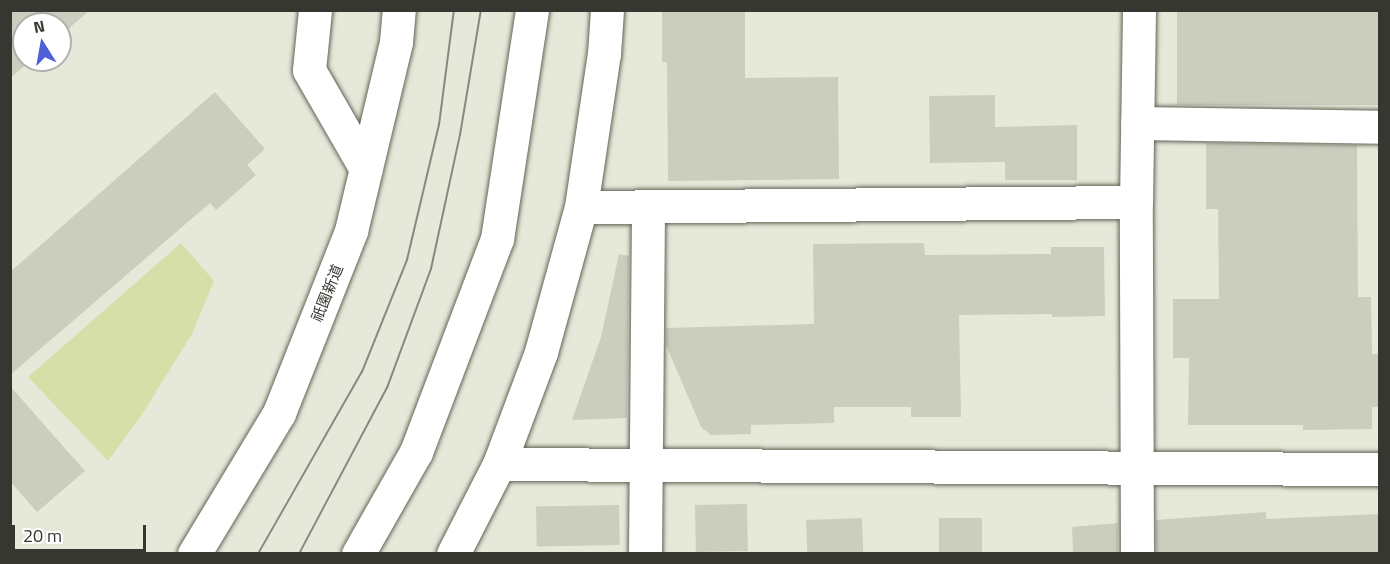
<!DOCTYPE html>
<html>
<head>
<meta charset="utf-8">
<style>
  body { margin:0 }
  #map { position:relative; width:1390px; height:564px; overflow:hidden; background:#e6e9d9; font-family:"Titillium Web","Noto Sans JP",sans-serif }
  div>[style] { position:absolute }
  .green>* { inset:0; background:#d7dfa8 }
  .building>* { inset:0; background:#cbcdbe; transform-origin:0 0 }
  .roads { filter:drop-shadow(0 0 2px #626557) drop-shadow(0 0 2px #626557) }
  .minor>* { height:33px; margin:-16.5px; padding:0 16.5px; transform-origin:16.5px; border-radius:16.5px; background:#fff }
  .highway>* { height:33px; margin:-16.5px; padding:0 16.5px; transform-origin:16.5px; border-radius:16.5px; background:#fff }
  .tram>* { height:1.5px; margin:-0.75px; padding:0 0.75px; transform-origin:0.75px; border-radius:0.75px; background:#87897e }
  span { translate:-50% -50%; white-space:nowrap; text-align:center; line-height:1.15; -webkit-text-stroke:6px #fff; paint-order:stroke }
  .street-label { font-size:15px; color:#363731 }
  .frame { position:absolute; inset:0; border:12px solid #363731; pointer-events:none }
  .north { position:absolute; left:12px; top:12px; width:60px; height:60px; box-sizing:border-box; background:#fff; border:2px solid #afafad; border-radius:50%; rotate:349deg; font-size:16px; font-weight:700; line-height:24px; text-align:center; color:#363731 }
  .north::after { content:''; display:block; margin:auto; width:21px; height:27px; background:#4e60d5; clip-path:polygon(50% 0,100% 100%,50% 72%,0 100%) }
  .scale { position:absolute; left:12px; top:525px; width:134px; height:27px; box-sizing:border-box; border:3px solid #363731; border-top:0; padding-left:8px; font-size:18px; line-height:21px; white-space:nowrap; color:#363731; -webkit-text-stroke:4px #fff; paint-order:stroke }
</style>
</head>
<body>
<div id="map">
  <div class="green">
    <div style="clip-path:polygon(181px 243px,214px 281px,192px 334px,143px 413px,108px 461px,28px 377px)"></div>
  </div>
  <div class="building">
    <div style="clip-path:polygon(10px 10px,90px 10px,60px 36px,60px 24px,24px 24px,24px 60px,32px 60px,10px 78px)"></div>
    <div style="clip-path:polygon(662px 10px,745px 10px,745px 78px,838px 77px,839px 179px,668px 181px,667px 62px,662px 62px)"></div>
    <div style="left:1177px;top:10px;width:203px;height:95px"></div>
    <div style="clip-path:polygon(215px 92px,265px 149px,247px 165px,256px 175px,216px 210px,210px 203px,10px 375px,10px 272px)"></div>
    <div style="clip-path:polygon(995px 95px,995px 127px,1077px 125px,1077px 180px,1005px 180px,1005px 162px,930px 163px,929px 96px)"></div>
    <div style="clip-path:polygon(1206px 143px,1357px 145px,1358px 297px,1371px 297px,1372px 354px,1380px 354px,1380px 407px,1372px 407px,1372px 429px,1303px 430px,1303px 425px,1188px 425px,1189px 358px,1173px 358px,1173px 299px,1219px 299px,1218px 209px,1206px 209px)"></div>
    <div style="clip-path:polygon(924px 243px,925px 255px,1051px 254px,1051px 247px,1104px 247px,1105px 316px,1052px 317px,1052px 314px,959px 315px,961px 417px,911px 417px,911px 407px,834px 407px,834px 423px,751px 425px,751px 434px,711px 435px,701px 427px,666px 345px,666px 328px,814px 324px,813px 244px)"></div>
    <div style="clip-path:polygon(619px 254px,629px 256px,627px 418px,572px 420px,601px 337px)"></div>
    <div style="clip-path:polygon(10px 386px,85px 471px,37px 512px,10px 481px)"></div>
    <div style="left:747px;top:504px;width:47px;height:52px;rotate:89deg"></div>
    <div style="left:619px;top:505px;width:40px;height:83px;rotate:89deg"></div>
    <div style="clip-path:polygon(1266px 512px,1266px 519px,1380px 514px,1380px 554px,1156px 554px,1156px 520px)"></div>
    <div style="left:862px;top:518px;width:34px;height:56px;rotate:88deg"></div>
    <div style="left:939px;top:518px;width:43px;height:36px"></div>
    <div style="clip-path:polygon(1118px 523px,1118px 554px,1073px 554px,1072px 527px)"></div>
  </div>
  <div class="roads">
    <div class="minor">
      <div style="left:315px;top:10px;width:60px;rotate:95.7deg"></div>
      <div style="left:309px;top:70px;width:114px;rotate:60.1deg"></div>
      <div style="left:1137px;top:123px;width:243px;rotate:0.9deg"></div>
      <div style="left:581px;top:207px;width:555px;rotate:-0.52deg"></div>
      <div style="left:499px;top:464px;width:881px;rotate:0.33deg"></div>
      <div style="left:453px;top:554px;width:101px;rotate:-62.9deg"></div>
      <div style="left:499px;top:464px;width:120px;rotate:-69.4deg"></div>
      <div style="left:541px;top:352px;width:150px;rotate:-74.6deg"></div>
      <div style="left:581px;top:207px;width:155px;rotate:-81.5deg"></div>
      <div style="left:604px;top:54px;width:44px;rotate:-86.1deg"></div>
      <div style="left:645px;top:554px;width:347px;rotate:-89.5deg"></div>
      <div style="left:1137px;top:554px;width:352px;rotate:-90.2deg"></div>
      <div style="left:1136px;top:202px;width:192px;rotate:-89.1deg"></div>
    </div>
    <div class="highway">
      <div style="left:194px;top:554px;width:165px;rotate:-58.9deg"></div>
      <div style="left:279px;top:413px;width:196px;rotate:-68.4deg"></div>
      <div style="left:351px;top:231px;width:194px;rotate:-76.6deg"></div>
      <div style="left:396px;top:42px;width:32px;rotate:-85deg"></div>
      <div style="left:358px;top:554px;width:117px;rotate:-60.4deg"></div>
      <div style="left:416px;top:452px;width:228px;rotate:-69.2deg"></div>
      <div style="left:497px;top:239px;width:232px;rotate:-81.3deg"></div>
    </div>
  </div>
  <div class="tram">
    <div style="left:258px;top:554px;width:210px;rotate:-60.3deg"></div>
    <div style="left:362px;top:372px;width:121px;rotate:-68.1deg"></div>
    <div style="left:407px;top:260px;width:139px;rotate:-76.7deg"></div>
    <div style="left:439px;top:125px;width:116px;rotate:-82.6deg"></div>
    <div style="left:299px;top:554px;width:188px;rotate:-62.1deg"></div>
    <div style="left:387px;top:388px;width:127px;rotate:-69.7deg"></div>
    <div style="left:431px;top:269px;width:137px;rotate:-77.8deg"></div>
    <div style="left:460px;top:135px;width:127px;rotate:-80.5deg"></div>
  </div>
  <div class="street-label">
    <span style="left:327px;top:293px;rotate:-68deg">祇園新道</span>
  </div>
  <div class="frame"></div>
  <div class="north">N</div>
  <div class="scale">20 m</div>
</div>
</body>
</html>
